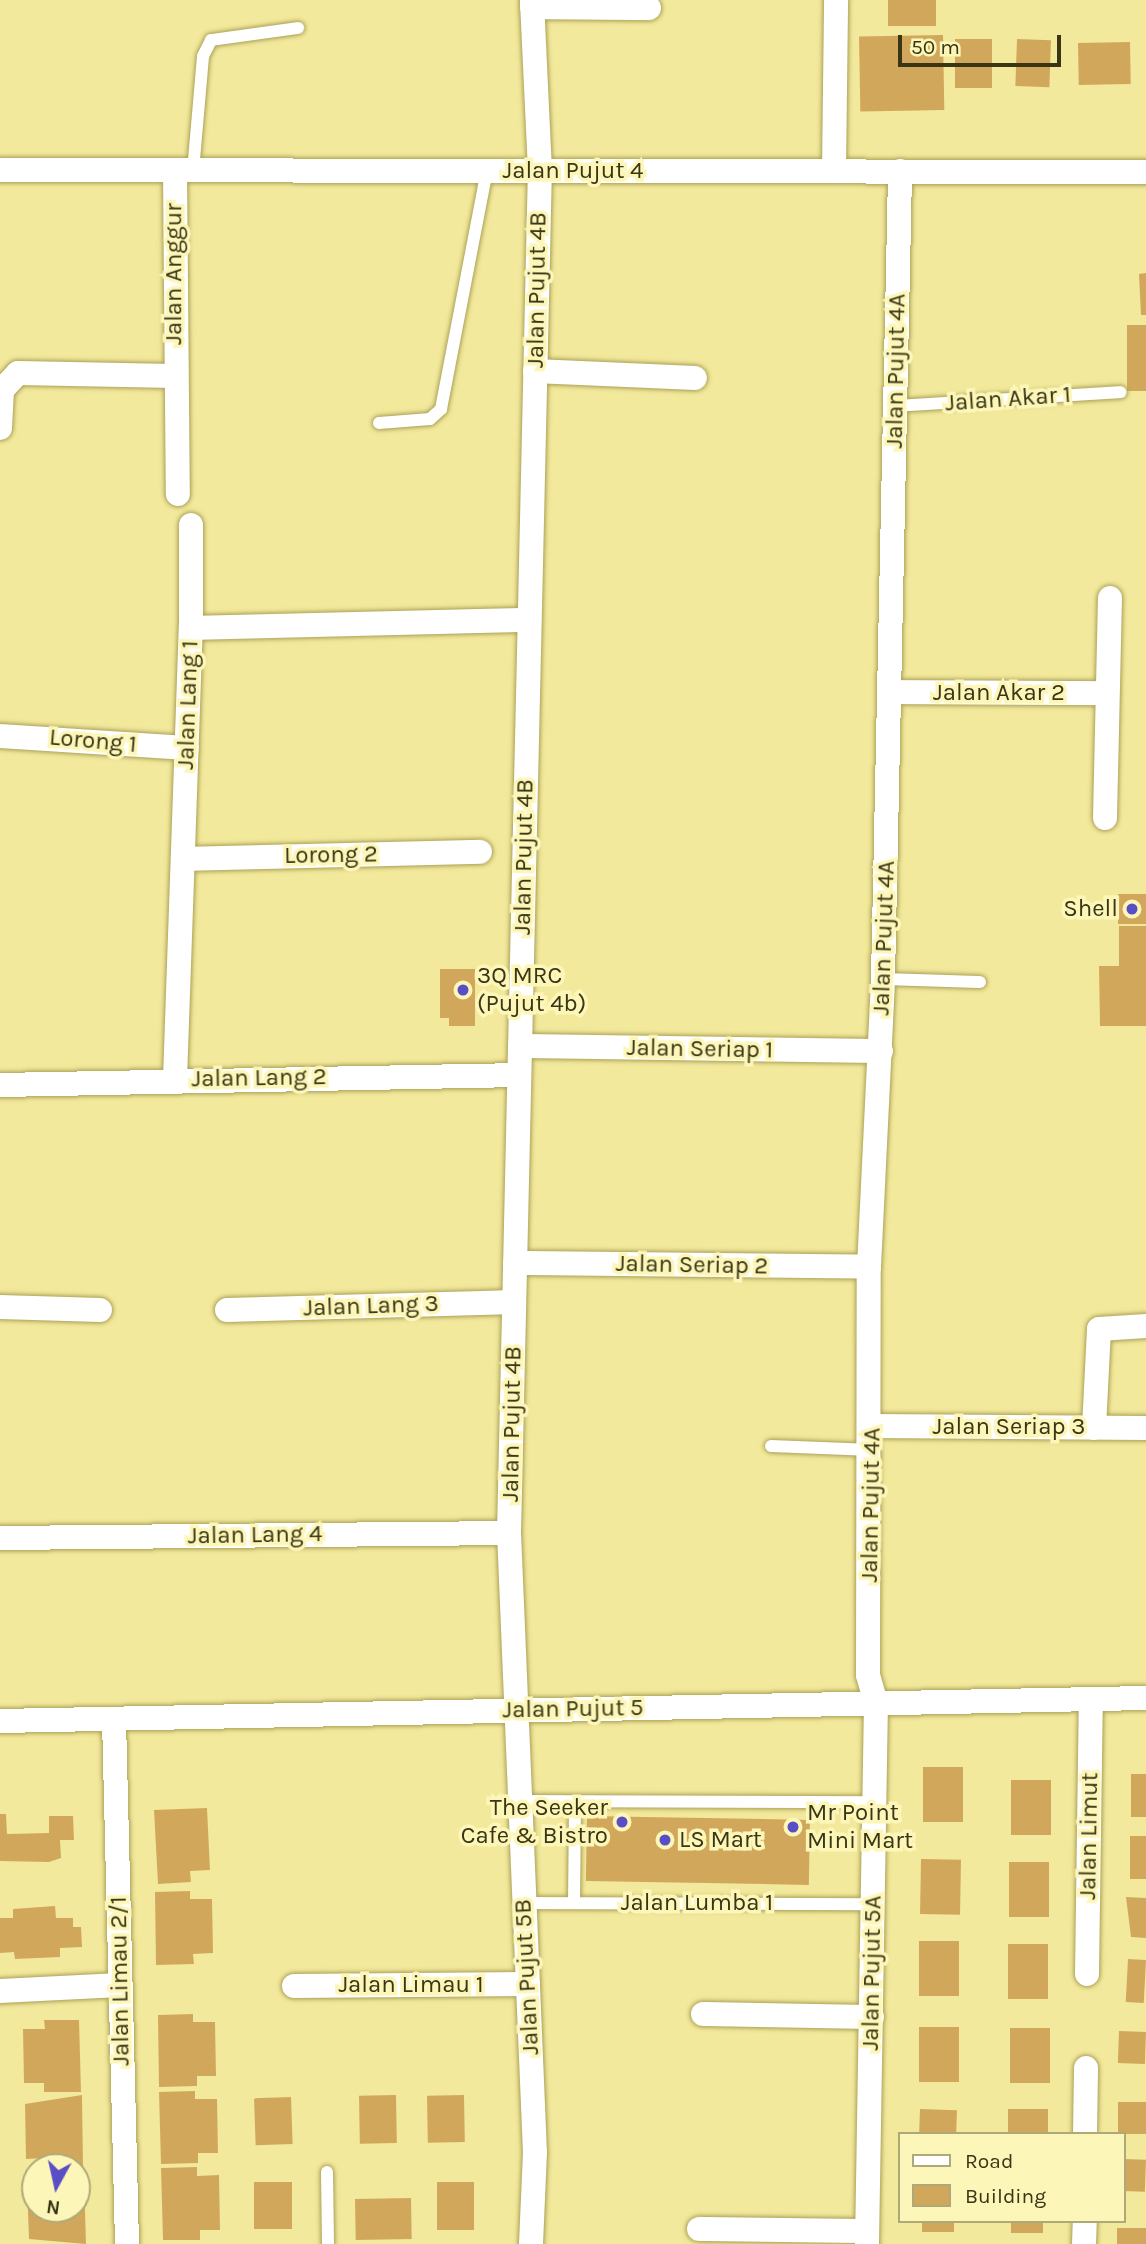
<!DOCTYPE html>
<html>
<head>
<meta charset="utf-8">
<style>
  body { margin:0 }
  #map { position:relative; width:1146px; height:2244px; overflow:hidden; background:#f3e99c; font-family:Karla,sans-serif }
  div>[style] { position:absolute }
  .building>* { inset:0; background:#d1a85b; transform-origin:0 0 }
  .roads { filter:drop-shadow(0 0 2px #aba257) drop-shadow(0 0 2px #aba257) }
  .lane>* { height:12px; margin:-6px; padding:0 6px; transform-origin:6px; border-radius:6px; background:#fff }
  .street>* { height:24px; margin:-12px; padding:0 12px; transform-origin:12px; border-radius:12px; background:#fff }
  .dots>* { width:19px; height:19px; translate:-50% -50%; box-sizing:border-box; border:4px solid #fdf6b9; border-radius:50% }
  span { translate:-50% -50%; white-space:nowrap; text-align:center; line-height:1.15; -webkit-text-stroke:7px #fdf6b9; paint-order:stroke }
  .street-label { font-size:24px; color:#393515 }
  .poi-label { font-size:24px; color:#393515 }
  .right { translate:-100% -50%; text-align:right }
  .left { translate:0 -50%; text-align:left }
  .legend { position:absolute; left:898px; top:2132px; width:228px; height:91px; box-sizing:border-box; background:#fdf6b9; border:2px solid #afa977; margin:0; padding:9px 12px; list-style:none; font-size:21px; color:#393515 }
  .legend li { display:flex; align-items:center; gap:14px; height:35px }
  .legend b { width:35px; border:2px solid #afa977 }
  .north { position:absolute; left:21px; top:2153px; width:70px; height:70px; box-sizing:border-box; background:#fdf6b9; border:2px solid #afa977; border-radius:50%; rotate:188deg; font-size:19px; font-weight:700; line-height:28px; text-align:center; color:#393515 }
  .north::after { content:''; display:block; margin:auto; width:24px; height:32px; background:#5a4ec6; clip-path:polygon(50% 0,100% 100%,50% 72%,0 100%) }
  .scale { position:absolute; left:898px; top:35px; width:163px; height:32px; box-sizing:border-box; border:4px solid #393515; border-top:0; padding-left:9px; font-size:21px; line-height:24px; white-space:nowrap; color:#393515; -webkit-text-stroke:5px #fdf6b9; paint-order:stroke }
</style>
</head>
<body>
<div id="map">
  <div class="building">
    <div style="left:888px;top:0;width:48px;height:26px"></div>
    <div style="left:943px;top:35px;width:75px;height:84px;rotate:89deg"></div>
    <div style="left:955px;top:39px;width:37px;height:49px"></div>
    <div style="left:1017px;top:39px;width:34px;height:47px;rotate:2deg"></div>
    <div style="left:1130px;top:42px;width:42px;height:52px;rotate:89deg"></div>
    <div style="clip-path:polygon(1146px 273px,1146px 315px,1141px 315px,1139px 274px)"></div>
    <div style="left:1127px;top:325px;width:19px;height:66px"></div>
    <div style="left:1118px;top:894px;width:28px;height:30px"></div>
    <div style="clip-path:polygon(1119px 926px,1146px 926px,1146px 1026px,1100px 1026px,1099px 966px,1119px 966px)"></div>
    <div style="clip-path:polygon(440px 969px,475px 969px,475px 1026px,449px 1026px,449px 1018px,440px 1018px)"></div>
    <div style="left:923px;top:1767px;width:40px;height:55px"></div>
    <div style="left:1131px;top:1774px;width:15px;height:43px"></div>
    <div style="left:1011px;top:1780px;width:40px;height:55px"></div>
    <div style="clip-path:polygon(207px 1808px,210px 1870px,190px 1871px,191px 1882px,158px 1884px,154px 1810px)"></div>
    <div style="clip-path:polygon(0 1814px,6px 1814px,7px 1834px,49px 1833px,49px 1816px,73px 1816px,74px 1840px,60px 1840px,61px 1858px,49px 1862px,0 1861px)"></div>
    <div style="left:587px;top:1816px;width:223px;height:65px;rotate:1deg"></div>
    <div style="left:1130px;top:1836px;width:16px;height:43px"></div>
    <div style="left:921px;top:1859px;width:40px;height:55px;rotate:1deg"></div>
    <div style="left:1009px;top:1862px;width:40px;height:55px"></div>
    <div style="clip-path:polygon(190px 1891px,190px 1899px,212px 1899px,213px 1953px,193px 1954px,194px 1964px,156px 1965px,155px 1892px)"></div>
    <div style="clip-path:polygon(1126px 1897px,1146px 1898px,1146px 1938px,1131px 1937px)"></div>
    <div style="clip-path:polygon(55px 1906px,56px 1918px,73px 1918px,73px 1927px,81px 1927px,82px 1947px,60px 1948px,60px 1957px,15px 1959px,14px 1952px,0 1953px,0 1918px,13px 1918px,13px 1909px)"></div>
    <div style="left:919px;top:1941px;width:40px;height:55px"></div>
    <div style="left:1008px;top:1944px;width:40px;height:55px"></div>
    <div style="left:1128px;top:1959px;width:18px;height:43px;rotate:3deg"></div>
    <div style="clip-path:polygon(193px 2014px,193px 2022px,215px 2022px,216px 2076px,197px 2076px,197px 2086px,159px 2087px,158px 2015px)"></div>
    <div style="clip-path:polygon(44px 2020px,79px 2020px,81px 2092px,44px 2092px,44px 2083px,24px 2083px,23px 2029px,45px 2029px)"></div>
    <div style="left:919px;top:2027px;width:40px;height:55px"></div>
    <div style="left:1010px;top:2028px;width:40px;height:55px"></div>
    <div style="left:1119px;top:2031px;width:27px;height:32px;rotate:2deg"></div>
    <div style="clip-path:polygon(195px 2091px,195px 2099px,217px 2099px,218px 2153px,198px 2153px,198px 2163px,161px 2164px,159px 2092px)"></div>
    <div style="clip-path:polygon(82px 2095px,83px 2167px,46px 2167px,46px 2158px,26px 2159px,25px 2104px)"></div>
    <div style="left:396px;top:2095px;width:48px;height:37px;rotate:89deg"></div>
    <div style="left:464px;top:2095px;width:47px;height:37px;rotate:89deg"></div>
    <div style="left:291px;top:2097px;width:47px;height:37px;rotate:88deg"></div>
    <div style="left:1118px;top:2102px;width:28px;height:32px"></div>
    <div style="left:920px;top:2109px;width:37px;height:25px;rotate:2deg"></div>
    <div style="left:1008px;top:2109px;width:40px;height:25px"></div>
    <div style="left:1123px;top:2159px;width:23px;height:32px;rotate:2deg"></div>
    <div style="clip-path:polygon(197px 2167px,197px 2176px,219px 2175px,220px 2230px,200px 2230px,200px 2240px,163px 2240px,161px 2168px)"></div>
    <div style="clip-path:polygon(77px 2176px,84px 2176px,86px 2244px,29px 2239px,27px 2185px,35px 2185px,35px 2209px,77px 2209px)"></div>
    <div style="left:254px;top:2182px;width:38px;height:47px"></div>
    <div style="left:437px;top:2182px;width:37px;height:48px"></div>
    <div style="left:411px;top:2198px;width:41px;height:56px;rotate:89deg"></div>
    <div style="left:922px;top:2221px;width:32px;height:11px"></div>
    <div style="left:1011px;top:2221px;width:32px;height:12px"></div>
    <div style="left:1117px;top:2228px;width:29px;height:16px"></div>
  </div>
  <div class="roads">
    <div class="lane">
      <div style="left:193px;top:171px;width:115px;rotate:-85deg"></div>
      <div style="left:203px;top:56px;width:18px;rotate:-63deg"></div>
      <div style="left:211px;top:40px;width:88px;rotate:-7.9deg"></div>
      <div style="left:895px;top:406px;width:226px;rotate:-3.5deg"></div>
      <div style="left:379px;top:423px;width:51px;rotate:-4.5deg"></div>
      <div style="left:430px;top:419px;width:15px;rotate:-42deg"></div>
      <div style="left:441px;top:409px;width:242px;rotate:-79.1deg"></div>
      <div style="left:883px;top:979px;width:97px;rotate:1.8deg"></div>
      <div style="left:771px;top:1446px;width:101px;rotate:2.3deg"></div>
      <div style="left:518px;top:1801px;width:356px;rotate:0.2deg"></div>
      <div style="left:523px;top:1903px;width:349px;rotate:0.2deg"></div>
      <div style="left:574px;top:1903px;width:102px;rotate:-89.4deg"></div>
      <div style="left:327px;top:2172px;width:72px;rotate:89.2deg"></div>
    </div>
    <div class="street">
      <div style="left:532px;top:7px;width:117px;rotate:0.5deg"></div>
      <div style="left:0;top:170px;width:1146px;rotate:0.1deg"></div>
      <div style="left:175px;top:171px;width:323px;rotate:89.5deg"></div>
      <div style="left:834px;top:171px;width:171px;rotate:-89.3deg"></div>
      <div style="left:535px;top:371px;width:160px;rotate:2.5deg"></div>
      <div style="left:0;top:428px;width:38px;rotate:-87deg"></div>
      <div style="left:2px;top:390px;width:23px;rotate:-47deg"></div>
      <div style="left:18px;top:373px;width:157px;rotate:1.1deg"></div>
      <div style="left:191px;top:628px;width:103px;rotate:-90deg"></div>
      <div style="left:890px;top:692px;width:217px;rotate:0.3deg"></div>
      <div style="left:0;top:736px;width:187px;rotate:3.7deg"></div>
      <div style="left:1105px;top:818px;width:220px;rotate:-88.7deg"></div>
      <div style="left:183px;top:859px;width:297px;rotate:-1.4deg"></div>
      <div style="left:520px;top:1046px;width:361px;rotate:0.8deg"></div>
      <div style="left:175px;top:1079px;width:451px;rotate:-88deg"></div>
      <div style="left:191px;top:628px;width:338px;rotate:-1.4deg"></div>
      <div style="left:0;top:1085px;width:519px;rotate:-1.1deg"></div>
      <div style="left:515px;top:1263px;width:354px;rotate:0.6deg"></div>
      <div style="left:0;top:1307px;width:100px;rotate:1.7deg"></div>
      <div style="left:227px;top:1310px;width:287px;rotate:-1.6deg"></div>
      <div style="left:873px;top:1426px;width:273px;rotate:0.4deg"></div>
      <div style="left:1094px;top:1428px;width:99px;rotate:-87.1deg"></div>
      <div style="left:1099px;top:1329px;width:47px;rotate:-3.7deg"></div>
      <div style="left:0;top:1538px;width:509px;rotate:-0.56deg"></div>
      <div style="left:114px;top:1719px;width:525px;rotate:88.58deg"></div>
      <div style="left:0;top:1721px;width:1146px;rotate:-1.15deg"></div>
      <div style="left:1087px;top:1974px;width:275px;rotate:-89.2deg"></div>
      <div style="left:294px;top:1986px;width:234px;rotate:-0.5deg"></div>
      <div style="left:0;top:1991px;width:120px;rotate:-2.9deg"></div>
      <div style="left:703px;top:2014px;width:169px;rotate:1deg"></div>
      <div style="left:1085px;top:2134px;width:66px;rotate:-89.1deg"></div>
      <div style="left:699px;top:2229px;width:168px;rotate:0.7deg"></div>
      <div style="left:531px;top:2244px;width:91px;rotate:-87.5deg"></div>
      <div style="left:535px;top:2153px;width:621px;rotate:-92.4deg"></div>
      <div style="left:509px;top:1533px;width:1362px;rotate:-88.7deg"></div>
      <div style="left:540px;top:171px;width:171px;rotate:-92.7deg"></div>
      <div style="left:867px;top:2244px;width:541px;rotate:-89.05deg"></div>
      <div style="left:876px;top:1703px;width:29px;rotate:-106deg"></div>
      <div style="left:868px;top:1675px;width:408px;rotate:-89.9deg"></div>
      <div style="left:869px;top:1267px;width:288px;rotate:-87.2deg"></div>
      <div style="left:883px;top:979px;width:808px;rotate:-88.79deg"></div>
      <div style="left:1084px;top:2244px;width:23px;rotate:-88deg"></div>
    </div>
  </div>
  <div class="dots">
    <div style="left:1132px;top:909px;background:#5a4ec6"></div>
    <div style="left:463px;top:990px;background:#5a4ec6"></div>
    <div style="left:622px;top:1822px;background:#5a4ec6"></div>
    <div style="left:793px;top:1827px;background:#5a4ec6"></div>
    <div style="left:665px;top:1840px;background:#5a4ec6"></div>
  </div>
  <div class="street-label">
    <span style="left:573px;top:171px">Jalan Pujut 4</span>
    <span style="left:174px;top:274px;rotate:-90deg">Jalan Anggur</span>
    <span style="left:537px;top:290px;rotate:-89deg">Jalan Pujut 4B</span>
    <span style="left:896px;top:371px;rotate:-89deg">Jalan Pujut 4A</span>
    <span style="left:1008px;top:399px;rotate:-4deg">Jalan Akar 1</span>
    <span style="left:999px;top:693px">Jalan Akar 2</span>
    <span style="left:188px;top:705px;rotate:-88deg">Jalan Lang 1</span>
    <span style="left:93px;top:741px;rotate:5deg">Lorong 1</span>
    <span style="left:331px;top:855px;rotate:-1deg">Lorong 2</span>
    <span style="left:524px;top:857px;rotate:-89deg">Jalan Pujut 4B</span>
    <span style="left:884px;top:938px;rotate:-88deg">Jalan Pujut 4A</span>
    <span style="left:700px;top:1049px;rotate:1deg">Jalan Seriap 1</span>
    <span style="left:259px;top:1078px;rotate:-1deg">Jalan Lang 2</span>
    <span style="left:692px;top:1265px;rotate:1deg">Jalan Seriap 2</span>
    <span style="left:371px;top:1306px;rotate:-2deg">Jalan Lang 3</span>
    <span style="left:512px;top:1424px;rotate:-89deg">Jalan Pujut 4B</span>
    <span style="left:1009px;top:1427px">Jalan Seriap 3</span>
    <span style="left:871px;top:1505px;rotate:-89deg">Jalan Pujut 4A</span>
    <span style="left:255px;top:1535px;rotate:-1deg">Jalan Lang 4</span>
    <span style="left:573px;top:1709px;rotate:-1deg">Jalan Pujut 5</span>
    <span style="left:1089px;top:1836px;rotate:-89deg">Jalan Limut</span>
    <span style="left:697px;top:1903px">Jalan Lumba 1</span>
    <span style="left:872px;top:1973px;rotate:-89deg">Jalan Pujut 5A</span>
    <span style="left:527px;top:1977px;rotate:-93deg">Jalan Pujut 5B</span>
    <span style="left:120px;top:1981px;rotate:-91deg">Jalan Limau 2/1</span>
    <span style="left:411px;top:1985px">Jalan Limau 1</span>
  </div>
  <div class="poi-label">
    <span class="right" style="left:1118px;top:909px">Shell</span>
    <span class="left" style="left:477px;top:990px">3Q MRC<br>(Pujut 4b)</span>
    <span class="right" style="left:608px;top:1822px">The Seeker<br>Cafe &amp; Bistro</span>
    <span class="left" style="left:807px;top:1827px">Mr Point<br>Mini Mart</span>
    <span class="left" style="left:679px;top:1840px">LS Mart</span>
  </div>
  <ul class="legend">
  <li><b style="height:9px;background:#fff"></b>Road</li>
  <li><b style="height:19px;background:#d1a85b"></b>Building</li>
  </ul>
  <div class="north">N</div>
  <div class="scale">50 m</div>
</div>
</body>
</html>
